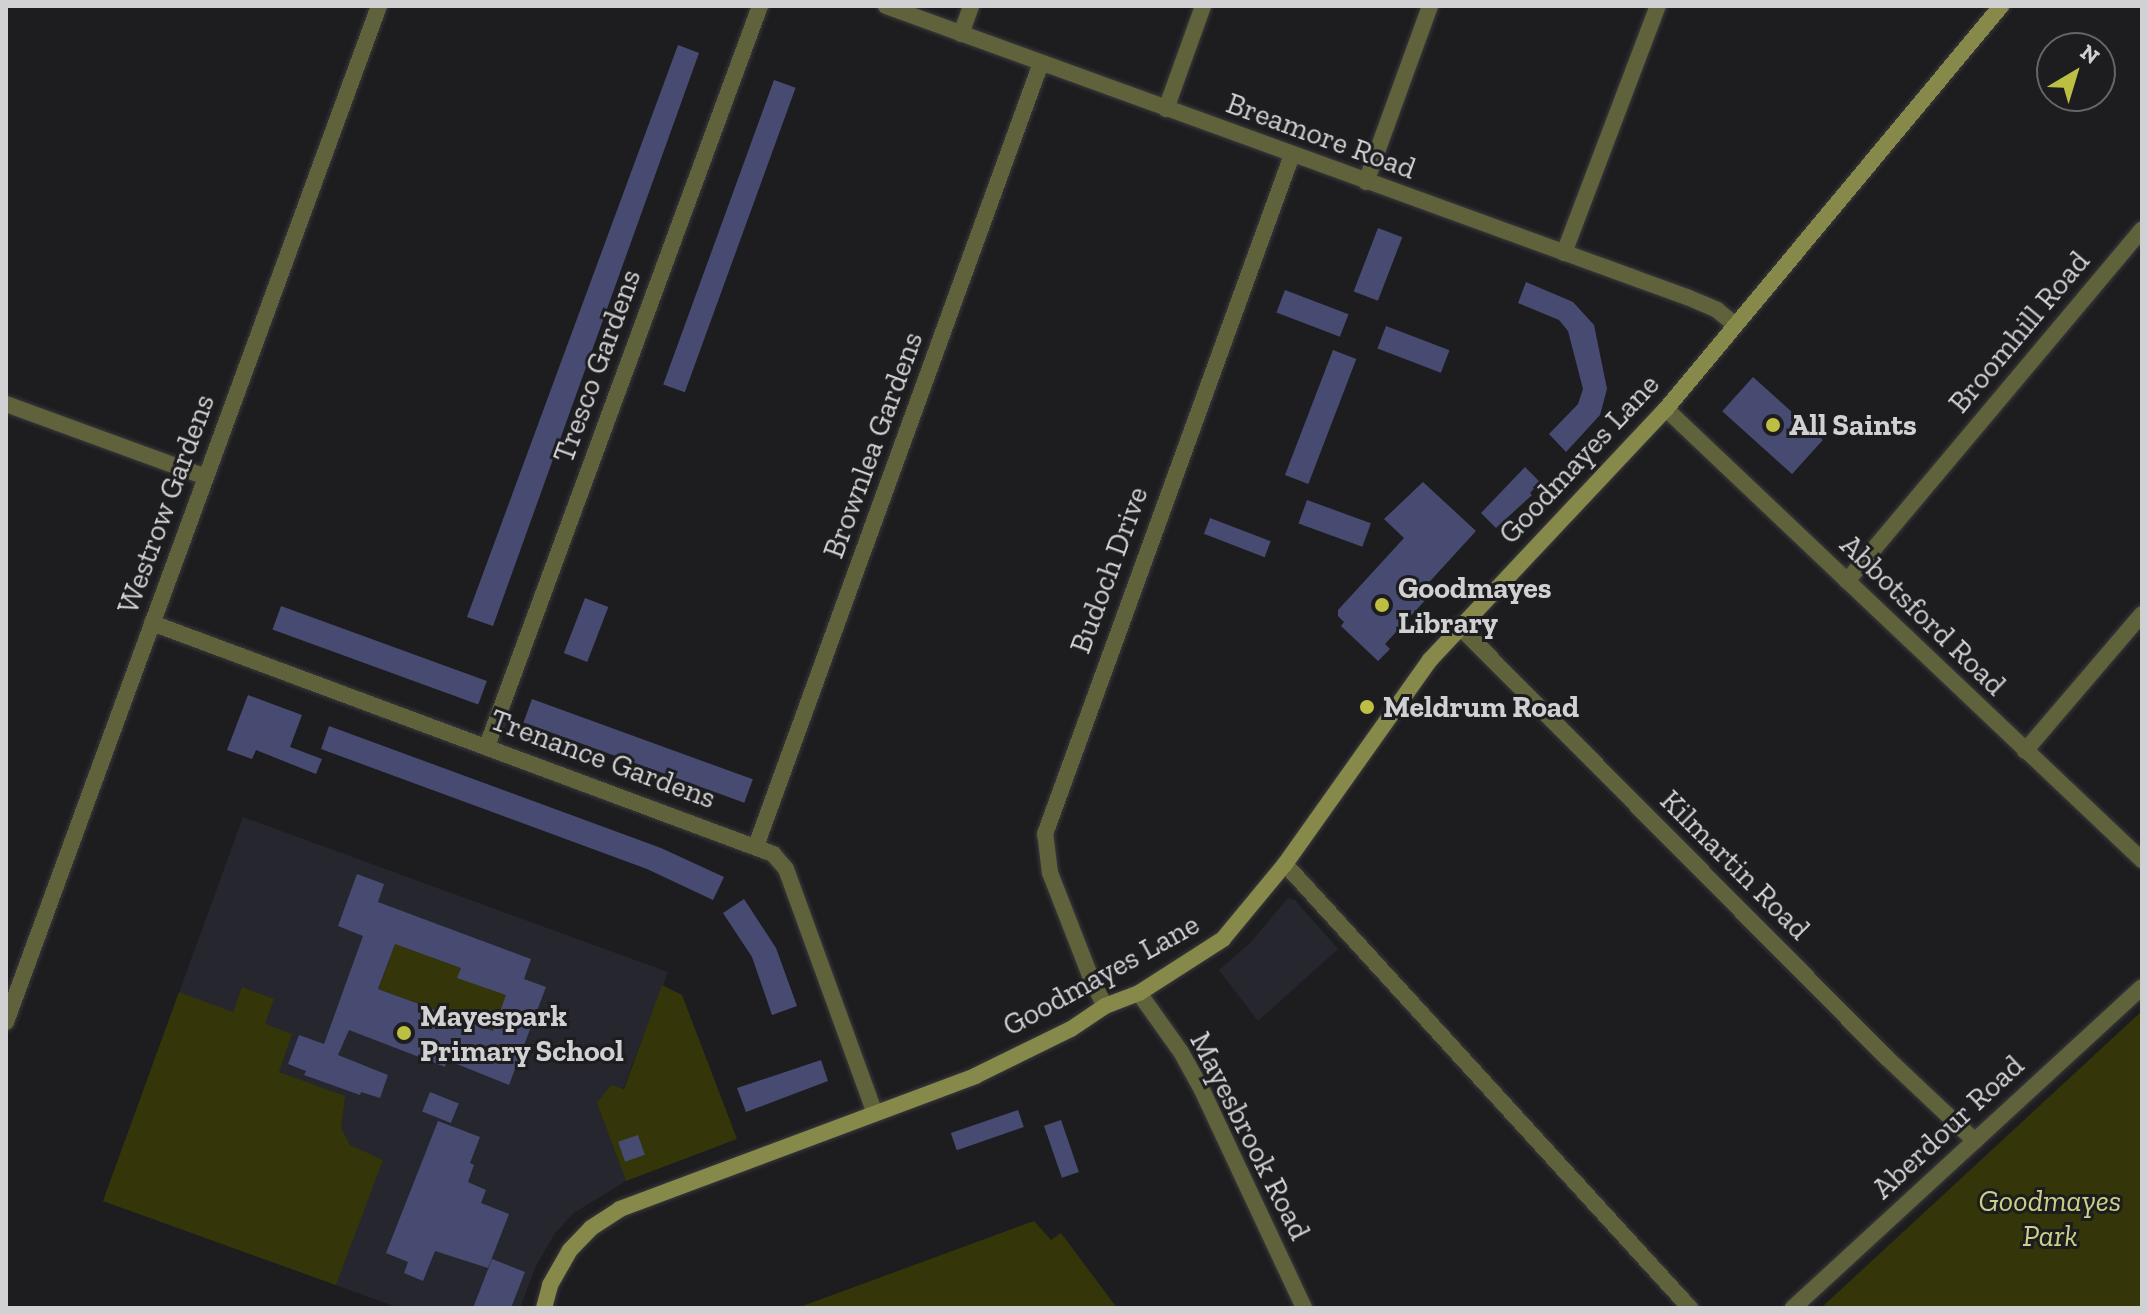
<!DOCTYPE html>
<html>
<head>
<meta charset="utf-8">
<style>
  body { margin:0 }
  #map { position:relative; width:2148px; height:1314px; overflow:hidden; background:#1d1d20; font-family:"Zilla Slab",serif }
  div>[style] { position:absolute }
  .built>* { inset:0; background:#25262e }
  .green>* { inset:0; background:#343508; transform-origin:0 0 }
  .building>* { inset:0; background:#474b71; transform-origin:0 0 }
  .roads { filter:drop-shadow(0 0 2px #3a3a3d) drop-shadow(0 0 2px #3a3a3d) }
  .minor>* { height:16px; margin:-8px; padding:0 8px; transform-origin:8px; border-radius:8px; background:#60623c }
  .secondary>* { height:16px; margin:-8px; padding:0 8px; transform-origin:8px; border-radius:8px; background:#87894b }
  .dots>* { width:22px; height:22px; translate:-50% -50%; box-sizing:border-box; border:4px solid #1d1d20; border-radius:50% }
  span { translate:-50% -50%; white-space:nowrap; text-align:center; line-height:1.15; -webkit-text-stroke:6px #1d1d20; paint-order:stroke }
  .street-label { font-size:30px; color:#d1d1d4 }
  .poi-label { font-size:30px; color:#d1d1d4; font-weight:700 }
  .left { translate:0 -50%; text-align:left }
  .park-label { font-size:30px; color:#cccf86; font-style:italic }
  .frame { position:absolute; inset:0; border:8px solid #d1d1d4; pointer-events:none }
  .north { position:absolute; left:2036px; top:32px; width:80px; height:80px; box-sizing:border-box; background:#1d1d20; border:2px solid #656568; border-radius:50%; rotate:38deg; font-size:22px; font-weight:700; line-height:32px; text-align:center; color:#d1d1d4 }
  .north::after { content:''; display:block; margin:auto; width:28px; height:36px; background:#bdbf43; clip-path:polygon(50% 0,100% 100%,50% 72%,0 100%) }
</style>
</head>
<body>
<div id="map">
  <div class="built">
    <div style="clip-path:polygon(243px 817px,668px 972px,623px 1089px,598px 1103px,626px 1181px,574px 1213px,555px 1233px,536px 1266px,520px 1308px,399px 1308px,103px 1201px)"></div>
    <div style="clip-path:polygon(1288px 898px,1295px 900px,1338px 949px,1258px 1021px,1219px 970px,1250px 943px)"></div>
  </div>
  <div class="green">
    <div style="left:395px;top:944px;width:122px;height:48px;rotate:20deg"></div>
    <div style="clip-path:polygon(662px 985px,682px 995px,737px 1139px,626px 1181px,597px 1103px,611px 1085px,624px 1089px)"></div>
    <div style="clip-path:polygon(242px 987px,274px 999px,265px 1024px,292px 1034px,279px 1072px,345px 1096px,341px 1128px,350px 1145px,383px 1160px,336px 1285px,103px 1201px,179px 992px,233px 1012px)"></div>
    <div style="clip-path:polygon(2142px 1011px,2142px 1308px,1821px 1308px)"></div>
    <div style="clip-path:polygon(1034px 1221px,1051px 1240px,1061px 1233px,1117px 1308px,797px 1308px)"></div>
  </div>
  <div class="building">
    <div style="clip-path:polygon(678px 45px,699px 53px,493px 626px,467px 617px)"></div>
    <div style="left:774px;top:80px;width:23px;height:324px;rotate:20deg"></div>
    <div style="left:1378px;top:228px;width:26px;height:68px;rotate:21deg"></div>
    <div style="clip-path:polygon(1526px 282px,1573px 302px,1594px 325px,1607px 389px,1600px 415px,1566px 452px,1549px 434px,1578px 404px,1583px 389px,1568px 331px,1559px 320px,1518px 303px)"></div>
    <div style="left:1285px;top:290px;width:68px;height:24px;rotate:21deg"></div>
    <div style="left:1386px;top:326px;width:68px;height:24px;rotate:21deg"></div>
    <div style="left:1333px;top:350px;width:25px;height:134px;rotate:21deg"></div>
    <div style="left:1753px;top:377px;width:94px;height:46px;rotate:42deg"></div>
    <div style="clip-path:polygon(1525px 467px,1540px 482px,1530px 493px,1532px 495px,1496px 528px,1481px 513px)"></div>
    <div style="clip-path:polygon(1423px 482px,1476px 531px,1422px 590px,1429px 596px,1385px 644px,1390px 649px,1378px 661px,1341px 626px,1344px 622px,1338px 616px,1338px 610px,1404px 538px,1384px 519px)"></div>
    <div style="left:1307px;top:500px;width:68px;height:25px;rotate:20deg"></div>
    <div style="left:1210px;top:518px;width:65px;height:17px;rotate:21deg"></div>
    <div style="left:585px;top:598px;width:25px;height:59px;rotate:21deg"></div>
    <div style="left:281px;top:606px;width:219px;height:25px;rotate:20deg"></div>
    <div style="clip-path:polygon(248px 695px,302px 715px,290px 747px,322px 759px,316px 774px,256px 750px,252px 759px,227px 750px)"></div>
    <div style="left:532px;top:699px;width:235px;height:25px;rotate:20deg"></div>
    <div style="clip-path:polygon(329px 726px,661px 848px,724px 877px,713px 900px,647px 869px,321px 749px)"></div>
    <div style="clip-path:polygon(evenodd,357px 874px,384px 884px,378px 902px,531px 959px,524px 979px,546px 987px,509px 1085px,447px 1060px,445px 1067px,349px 1030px,338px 1055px,388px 1075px,380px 1098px,361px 1092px,360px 1095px,304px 1075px,306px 1071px,288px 1064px,299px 1035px,324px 1044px,363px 936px,338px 926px,357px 874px,395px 944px,461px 968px,457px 978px,506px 995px,493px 1031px,378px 989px,395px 944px)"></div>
    <div style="clip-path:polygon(744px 899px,776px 948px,797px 1006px,772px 1015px,752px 957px,723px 913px)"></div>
    <div style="clip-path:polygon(821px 1060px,828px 1081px,746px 1112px,737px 1088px)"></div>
    <div style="left:430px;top:1092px;width:31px;height:21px;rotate:22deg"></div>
    <div style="left:1018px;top:1110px;width:18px;height:71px;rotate:71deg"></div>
    <div style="left:1061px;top:1120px;width:55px;height:18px;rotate:71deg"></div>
    <div style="clip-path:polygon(438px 1121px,480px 1137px,470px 1163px,474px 1165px,468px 1182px,486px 1190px,481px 1203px,509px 1214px,488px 1268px,435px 1251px,423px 1281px,404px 1273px,408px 1262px,386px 1253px)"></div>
    <div style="left:638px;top:1135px;width:21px;height:21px;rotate:71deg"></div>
    <div style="clip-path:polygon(492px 1259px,525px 1272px,511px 1308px,473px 1308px)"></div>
  </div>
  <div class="roads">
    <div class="minor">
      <div style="left:886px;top:6px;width:852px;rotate:19.97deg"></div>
      <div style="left:1687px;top:297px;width:33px;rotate:23deg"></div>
      <div style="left:1717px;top:310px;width:22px;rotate:39deg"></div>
      <div style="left:961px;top:34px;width:30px;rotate:-70deg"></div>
      <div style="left:1166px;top:109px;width:109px;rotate:-70.2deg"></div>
      <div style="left:1366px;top:182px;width:187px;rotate:-70deg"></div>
      <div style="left:1564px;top:253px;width:264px;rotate:-69.2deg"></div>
      <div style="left:6px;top:404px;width:212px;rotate:20.1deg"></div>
      <div style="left:1666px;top:409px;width:656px;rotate:43.46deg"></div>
      <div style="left:1847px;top:581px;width:459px;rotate:-50deg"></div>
      <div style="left:152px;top:623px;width:663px;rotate:20.4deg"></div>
      <div style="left:773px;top:854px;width:20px;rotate:49deg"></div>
      <div style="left:786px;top:869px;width:258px;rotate:70deg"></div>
      <div style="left:1459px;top:626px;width:608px;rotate:45.27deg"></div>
      <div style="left:1887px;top:1058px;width:121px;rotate:43.3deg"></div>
      <div style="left:487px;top:746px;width:789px;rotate:-69.75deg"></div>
      <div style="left:2025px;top:751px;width:180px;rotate:-49.5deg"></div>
      <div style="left:756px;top:846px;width:833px;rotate:-70deg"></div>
      <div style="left:1285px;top:864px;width:601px;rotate:47.63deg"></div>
      <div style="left:1139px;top:993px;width:72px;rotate:54.6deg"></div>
      <div style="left:1181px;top:1052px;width:43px;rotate:61.1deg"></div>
      <div style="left:1202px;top:1090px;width:241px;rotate:64.9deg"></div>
      <div style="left:1105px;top:1006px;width:31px;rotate:-117deg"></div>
      <div style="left:1091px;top:978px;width:113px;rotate:-111.3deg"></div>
      <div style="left:1050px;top:873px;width:39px;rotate:-97deg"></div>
      <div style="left:1045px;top:834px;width:723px;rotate:-70.01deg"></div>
      <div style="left:6px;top:1022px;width:1082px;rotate:-69.84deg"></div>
      <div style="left:1793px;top:1308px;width:474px;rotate:-42.6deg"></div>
    </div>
    <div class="secondary">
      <div style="left:544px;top:1308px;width:24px;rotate:-75deg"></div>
      <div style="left:550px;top:1285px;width:40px;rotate:-60.3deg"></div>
      <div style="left:570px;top:1250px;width:30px;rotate:-46deg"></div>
      <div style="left:591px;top:1228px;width:35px;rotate:-33deg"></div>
      <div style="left:620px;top:1209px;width:379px;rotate:-20.5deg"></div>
      <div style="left:975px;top:1076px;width:107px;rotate:-26.1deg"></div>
      <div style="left:1071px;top:1029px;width:41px;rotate:-34.1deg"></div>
      <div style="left:1105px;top:1006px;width:36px;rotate:-21deg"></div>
      <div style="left:1139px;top:993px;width:100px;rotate:-32.7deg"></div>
      <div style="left:1223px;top:939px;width:97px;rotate:-50.4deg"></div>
      <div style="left:1285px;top:864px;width:250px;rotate:-54.6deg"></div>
      <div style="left:1430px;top:660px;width:345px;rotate:-46.8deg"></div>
      <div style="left:1666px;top:409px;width:524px;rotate:-50.26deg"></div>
    </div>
  </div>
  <div class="dots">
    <div style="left:1773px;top:425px;background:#bdbf43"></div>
    <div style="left:1382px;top:605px;background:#bdbf43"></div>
    <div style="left:1367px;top:707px;background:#bdbf43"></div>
    <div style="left:404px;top:1033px;background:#bdbf43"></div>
  </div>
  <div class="street-label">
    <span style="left:1321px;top:136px;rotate:20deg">Breamore Road</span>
    <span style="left:2019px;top:332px;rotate:-50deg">Broomhill Road</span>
    <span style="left:597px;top:366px;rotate:-70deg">Tresco Gardens</span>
    <span style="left:873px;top:445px;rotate:-70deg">Brownlea Gardens</span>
    <span style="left:1579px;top:459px;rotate:-47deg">Goodmayes Lane</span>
    <span style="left:166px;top:504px;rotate:-70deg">Westrow Gardens</span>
    <span style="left:1109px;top:570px;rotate:-70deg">Budoch Drive</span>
    <span style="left:1923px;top:615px;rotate:44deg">Abbotsford Road</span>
    <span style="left:603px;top:759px;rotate:20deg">Trenance Gardens</span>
    <span style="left:1735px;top:865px;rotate:45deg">Kilmartin Road</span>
    <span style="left:1101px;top:975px;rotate:-29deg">Goodmayes Lane</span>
    <span style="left:1948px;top:1127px;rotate:-43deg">Aberdour Road</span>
    <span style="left:1250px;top:1136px;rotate:63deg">Mayesbrook Road</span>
  </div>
  <div class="poi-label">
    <span class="left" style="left:1789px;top:425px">All Saints</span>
    <span class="left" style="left:1398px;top:605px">Goodmayes<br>Library</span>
    <span class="left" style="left:1383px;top:707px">Meldrum Road</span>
    <span class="left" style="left:420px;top:1033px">Mayespark<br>Primary School</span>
  </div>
  <div class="park-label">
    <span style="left:2050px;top:1218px">Goodmayes<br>Park</span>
  </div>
  <div class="frame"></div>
  <div class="north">N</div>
</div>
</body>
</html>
